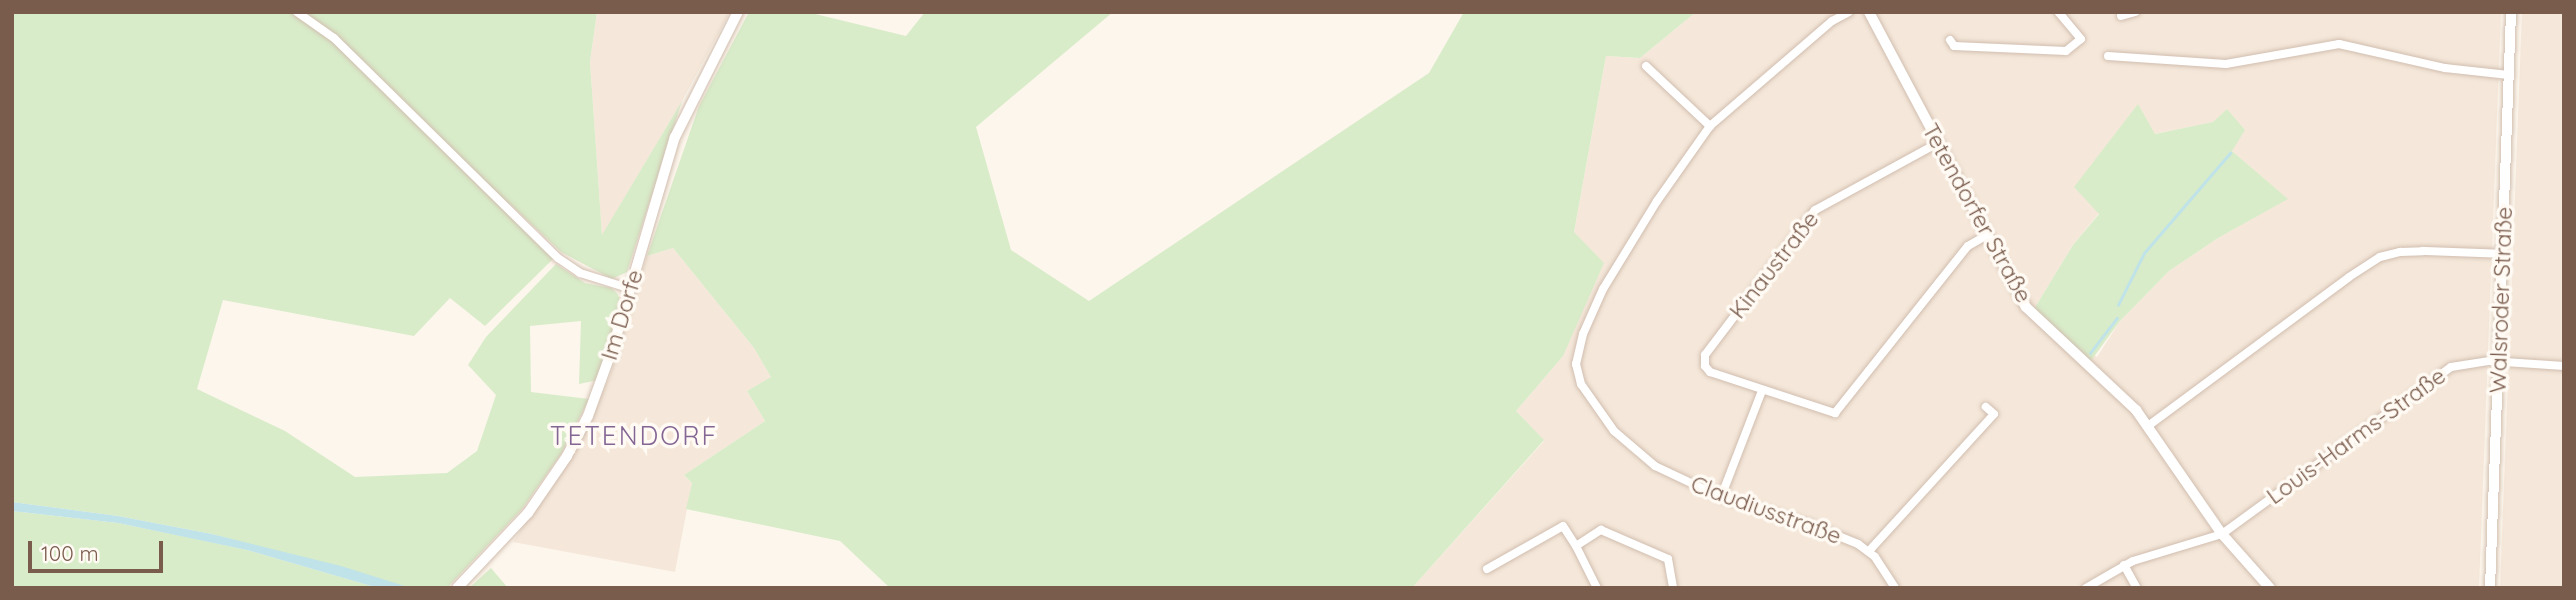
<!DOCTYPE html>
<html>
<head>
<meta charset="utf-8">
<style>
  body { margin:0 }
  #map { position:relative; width:2576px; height:600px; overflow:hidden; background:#fdf6ec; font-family:Quicksand,sans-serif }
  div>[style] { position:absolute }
  .residential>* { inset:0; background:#f5e8da }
  .green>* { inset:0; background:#d8ecc9 }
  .water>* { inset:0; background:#bfe3e8 }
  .stream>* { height:2.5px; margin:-1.25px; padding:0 1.25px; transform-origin:1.25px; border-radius:1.25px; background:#bfe3e8 }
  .roads { filter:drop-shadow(0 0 2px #d1beb0) drop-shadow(0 0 2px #d1beb0) }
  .minor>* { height:8px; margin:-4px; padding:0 4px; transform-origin:4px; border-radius:4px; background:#fff }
  .tertiary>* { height:10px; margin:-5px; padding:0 5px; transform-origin:5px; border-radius:5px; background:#fff }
  .secondary>* { height:10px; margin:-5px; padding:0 5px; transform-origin:5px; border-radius:5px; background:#fff }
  span { translate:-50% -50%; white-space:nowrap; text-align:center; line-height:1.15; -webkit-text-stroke:7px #fffaf3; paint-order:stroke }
  .street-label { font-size:23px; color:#7a5c4d }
  .quarter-label { font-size:26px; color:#846695; letter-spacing:2px }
  .frame { position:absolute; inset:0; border:14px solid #7a5c4d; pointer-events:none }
  .scale { position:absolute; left:28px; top:541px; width:135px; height:32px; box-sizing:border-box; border:4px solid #7a5c4d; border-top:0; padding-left:9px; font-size:21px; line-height:24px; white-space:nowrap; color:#7a5c4d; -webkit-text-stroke:5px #fffaf3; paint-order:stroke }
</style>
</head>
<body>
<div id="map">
  <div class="residential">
    <div style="clip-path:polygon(597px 12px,730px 12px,682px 101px,602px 236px,590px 62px)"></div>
    <div style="clip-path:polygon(evenodd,1696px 12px,2501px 12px,2479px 588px,1412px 588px,1544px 441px,1516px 411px,1563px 356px,1574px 232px,1606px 56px,1640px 58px,1696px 12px,2138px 105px,2154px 134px,2214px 122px,2227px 109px,2232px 151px,2287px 199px,2218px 238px,2169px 271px,2120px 321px,2097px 357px,2034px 309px,2073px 245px,2099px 213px,2138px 105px)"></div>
    <div style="clip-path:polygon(2522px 12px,2564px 12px,2564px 588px,2500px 588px)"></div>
    <div style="clip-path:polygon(673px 248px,754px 348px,771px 377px,747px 391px,765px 421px,684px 475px,692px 483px,675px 572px,513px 542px,582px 435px,610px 376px,647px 256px)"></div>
  </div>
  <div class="green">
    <div style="clip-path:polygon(12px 12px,597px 12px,590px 62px,602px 235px,682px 101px,627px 272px,612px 279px,561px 252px,510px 204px,504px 207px,554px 258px,485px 326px,450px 298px,414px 336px,223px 300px,197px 389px,285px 431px,355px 477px,447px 473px,477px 451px,496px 395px,468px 365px,486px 337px,556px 264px,585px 283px,611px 288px,617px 293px,621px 302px,598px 380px,579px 384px,581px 321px,530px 326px,531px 392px,589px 399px,561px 454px,522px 509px,447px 588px,411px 588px,212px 534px,118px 516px,12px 502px)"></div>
    <div style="clip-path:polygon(749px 12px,807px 12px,906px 36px,925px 12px,1113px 12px,976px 127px,1011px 250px,1089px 301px,1429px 73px,1464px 12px,1696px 12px,1640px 58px,1606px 56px,1574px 232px,1604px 263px,1563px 356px,1516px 411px,1544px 440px,1412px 588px,890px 588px,840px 541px,686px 509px,692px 483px,684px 475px,765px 421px,747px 391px,771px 377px,754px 348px,673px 248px,647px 256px,699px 106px)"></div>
    <div style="clip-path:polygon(2138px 104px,2155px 134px,2213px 122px,2227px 109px,2245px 130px,2232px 151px,2288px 199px,2218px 238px,2169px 271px,2120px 321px,2090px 362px,2034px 309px,2073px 245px,2099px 214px,2074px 187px)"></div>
    <div style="clip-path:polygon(12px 511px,118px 523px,201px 540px,247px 550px,378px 588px,12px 588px)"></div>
    <div style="clip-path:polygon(491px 568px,508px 588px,469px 588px)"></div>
  </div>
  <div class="water">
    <div style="clip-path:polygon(12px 502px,118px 516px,212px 534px,341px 566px,411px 588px,378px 588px,247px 550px,118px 523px,12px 511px)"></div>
  </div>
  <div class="stream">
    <div style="left:2118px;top:305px;width:58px;rotate:-63.4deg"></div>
    <div style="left:2144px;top:253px;width:132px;rotate:-49.3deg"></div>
    <div style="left:2090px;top:353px;width:44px;rotate:-52.4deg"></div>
  </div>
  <div class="roads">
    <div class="minor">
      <div style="left:297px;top:12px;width:45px;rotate:35.1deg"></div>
      <div style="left:334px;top:38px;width:314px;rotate:44.5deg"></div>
      <div style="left:558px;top:258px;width:27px;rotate:34deg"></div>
      <div style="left:580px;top:273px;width:53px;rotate:17.4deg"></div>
      <div style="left:1849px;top:12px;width:19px;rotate:152deg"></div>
      <div style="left:1832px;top:21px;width:161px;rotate:139.3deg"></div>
      <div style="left:1710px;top:126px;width:92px;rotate:125.2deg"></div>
      <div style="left:1657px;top:201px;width:103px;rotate:121.5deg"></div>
      <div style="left:1603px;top:289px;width:49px;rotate:114deg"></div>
      <div style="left:1583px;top:334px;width:31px;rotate:103deg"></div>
      <div style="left:1576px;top:364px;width:21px;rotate:76deg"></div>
      <div style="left:1581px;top:384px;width:57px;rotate:54.9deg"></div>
      <div style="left:1614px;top:431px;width:54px;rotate:40.5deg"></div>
      <div style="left:1655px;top:466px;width:73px;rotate:25.2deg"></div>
      <div style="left:1721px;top:497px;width:92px;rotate:17.1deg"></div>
      <div style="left:1809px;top:524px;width:53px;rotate:22.2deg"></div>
      <div style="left:1858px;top:544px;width:21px;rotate:37deg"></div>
      <div style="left:1875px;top:557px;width:37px;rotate:57deg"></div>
      <div style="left:2121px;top:16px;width:15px;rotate:-16deg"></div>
      <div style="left:1950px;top:40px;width:7px;rotate:56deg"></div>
      <div style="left:1954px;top:46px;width:112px;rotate:2.6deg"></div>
      <div style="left:2066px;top:51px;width:19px;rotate:-39deg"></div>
      <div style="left:2081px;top:39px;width:35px;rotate:-130deg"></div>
      <div style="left:2108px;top:56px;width:118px;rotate:3.9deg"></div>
      <div style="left:2226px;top:64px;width:115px;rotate:-10deg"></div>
      <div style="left:2339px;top:44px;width:109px;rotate:12.8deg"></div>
      <div style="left:2445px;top:68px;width:64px;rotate:6.2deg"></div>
      <div style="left:1646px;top:66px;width:88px;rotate:43.2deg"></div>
      <div style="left:1938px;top:143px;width:140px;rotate:151.4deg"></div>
      <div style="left:1815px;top:210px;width:182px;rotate:127.2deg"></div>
      <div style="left:1705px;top:355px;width:11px;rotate:90deg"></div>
      <div style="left:1705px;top:366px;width:8px;rotate:50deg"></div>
      <div style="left:1710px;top:372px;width:132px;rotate:18.2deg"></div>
      <div style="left:1835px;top:413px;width:213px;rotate:-51.5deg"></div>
      <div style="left:1968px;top:246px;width:22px;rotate:-30deg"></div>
      <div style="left:2148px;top:426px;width:250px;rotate:-36.5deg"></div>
      <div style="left:2349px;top:277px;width:37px;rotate:-33deg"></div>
      <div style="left:2380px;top:257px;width:21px;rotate:-14deg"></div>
      <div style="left:2400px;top:252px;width:23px;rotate:-2deg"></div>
      <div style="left:2423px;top:251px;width:80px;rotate:2.1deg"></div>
      <div style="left:1721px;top:497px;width:114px;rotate:-68.9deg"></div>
      <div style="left:1869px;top:551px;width:185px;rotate:-47.6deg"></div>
      <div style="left:1994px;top:414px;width:11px;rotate:-139deg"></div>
      <div style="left:2124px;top:565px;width:26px;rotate:61deg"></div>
      <div style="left:1487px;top:569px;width:87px;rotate:-29.5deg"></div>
      <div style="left:1563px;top:526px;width:24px;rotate:57deg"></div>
      <div style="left:1597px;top:588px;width:47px;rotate:-116.6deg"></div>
      <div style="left:1576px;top:546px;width:30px;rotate:-33deg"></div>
      <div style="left:1601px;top:530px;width:73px;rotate:23.4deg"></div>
      <div style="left:1668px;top:559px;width:29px;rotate:80deg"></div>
      <div style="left:2086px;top:588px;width:54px;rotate:-29.9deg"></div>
      <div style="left:2133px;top:561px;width:93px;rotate:-16.9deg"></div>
      <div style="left:2222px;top:534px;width:283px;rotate:-36.1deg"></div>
      <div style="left:2451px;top:367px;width:39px;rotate:-9deg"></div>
      <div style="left:2490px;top:361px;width:74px;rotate:3.9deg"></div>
    </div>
    <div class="tertiary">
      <div style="left:1869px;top:12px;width:334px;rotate:62deg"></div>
      <div style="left:2026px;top:307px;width:151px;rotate:43.1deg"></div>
      <div style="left:2136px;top:410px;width:151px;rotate:55.3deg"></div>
      <div style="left:2222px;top:534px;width:72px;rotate:48.4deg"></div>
      <div style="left:457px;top:588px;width:103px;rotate:-46.6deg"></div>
      <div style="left:528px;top:513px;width:69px;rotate:-55.6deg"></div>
      <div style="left:567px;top:456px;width:45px;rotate:-62.3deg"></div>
      <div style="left:588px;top:416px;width:73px;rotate:-70.1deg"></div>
      <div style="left:613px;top:347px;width:219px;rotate:-73.6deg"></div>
      <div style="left:675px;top:137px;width:140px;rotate:-63.3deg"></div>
    </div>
    <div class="secondary">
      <div style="left:2490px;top:588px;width:576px;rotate:-87.91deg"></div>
    </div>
  </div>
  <div class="street-label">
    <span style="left:1977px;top:213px;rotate:61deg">Tetendorfer Straße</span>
    <span style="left:1774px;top:265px;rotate:-52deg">Kinaustraße</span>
    <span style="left:2501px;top:300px;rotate:-88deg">Walsroder Straße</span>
    <span style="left:622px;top:315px;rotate:-73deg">Im Dorfe</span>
    <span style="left:2356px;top:436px;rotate:-36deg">Louis-Harms-Straße</span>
    <span style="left:1766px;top:510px;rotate:20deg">Claudiusstraße</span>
  </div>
  <div class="quarter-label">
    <span style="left:634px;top:436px">TETENDORF</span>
  </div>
  <div class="frame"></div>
  <div class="scale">100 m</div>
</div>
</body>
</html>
